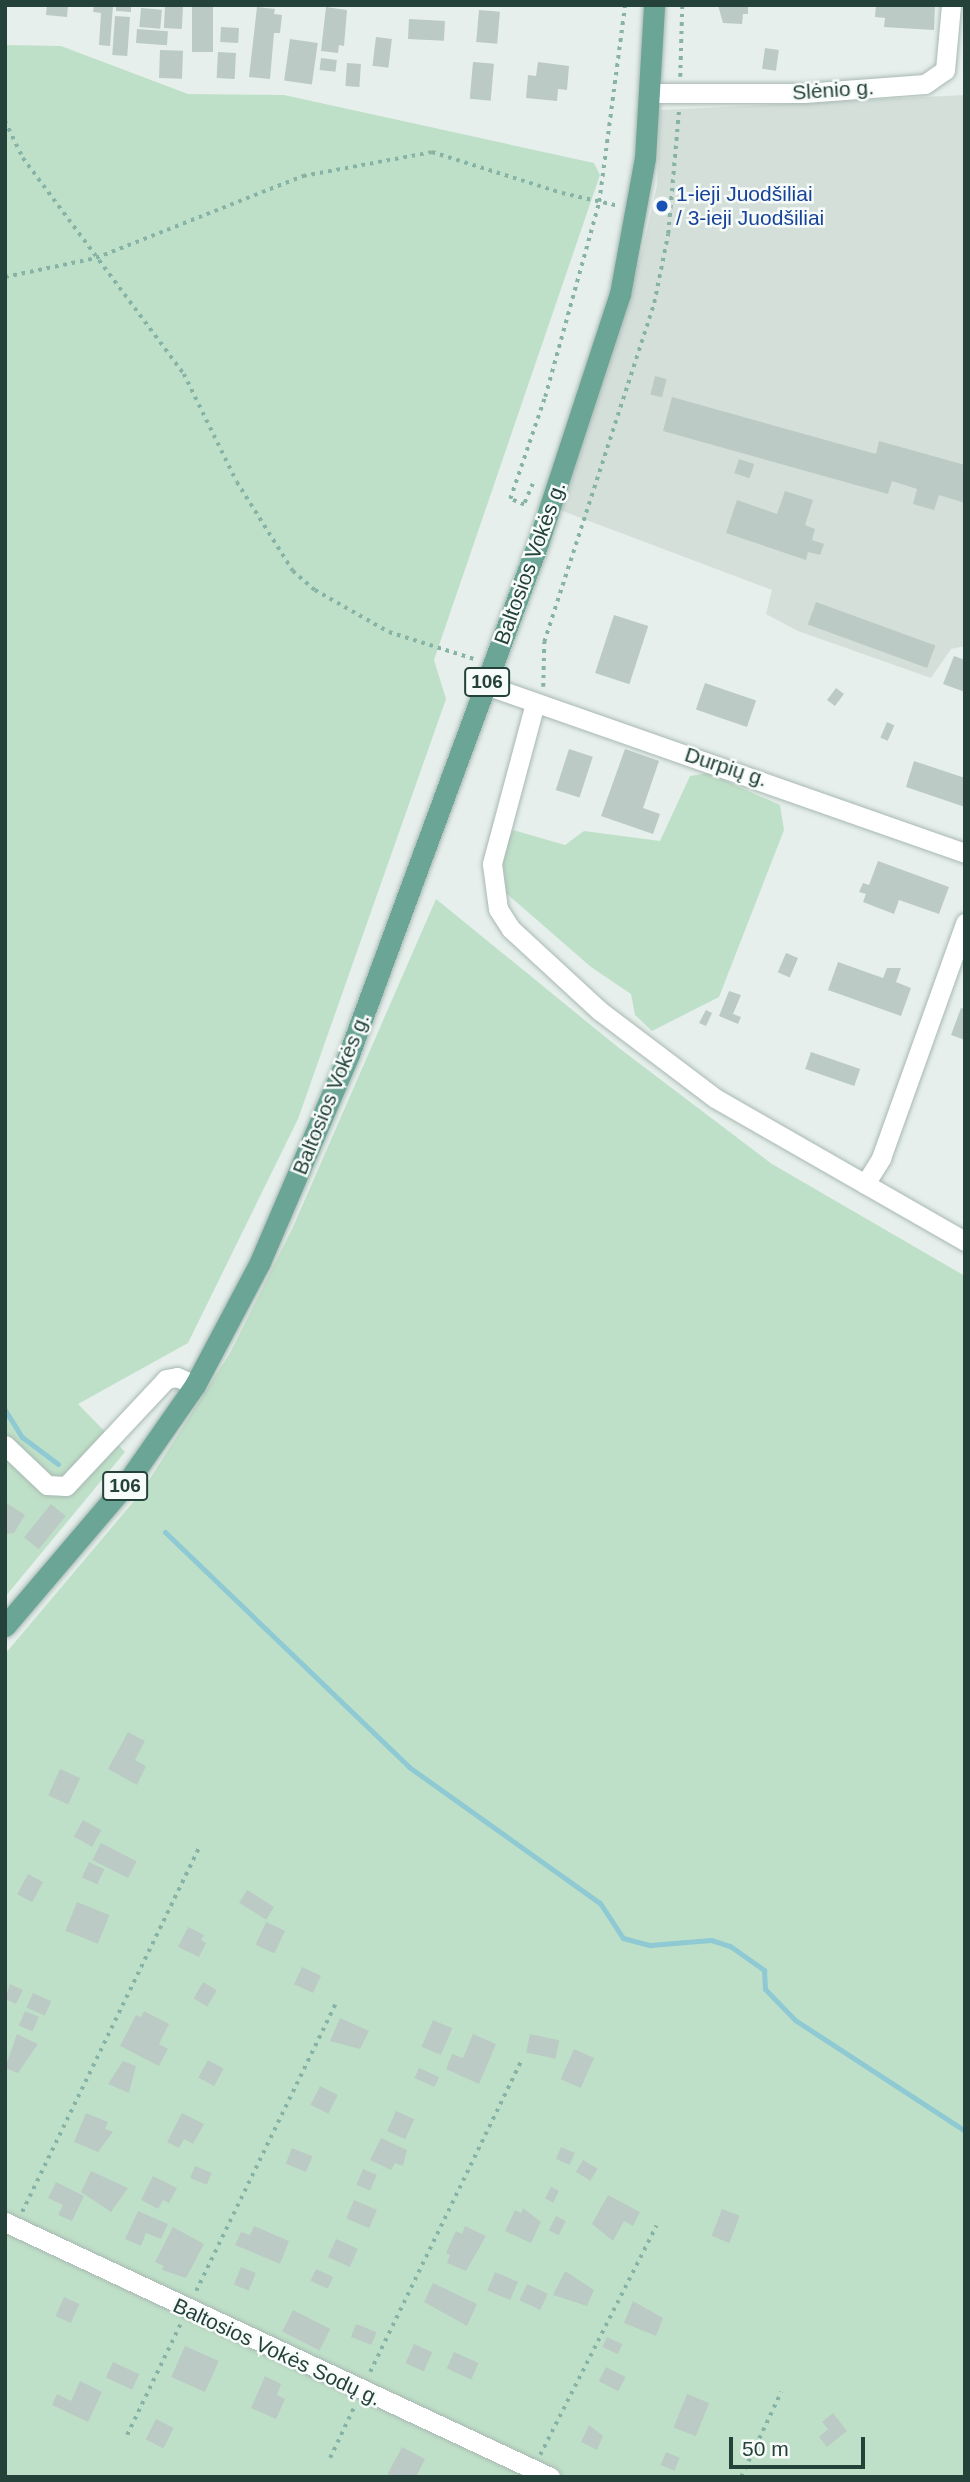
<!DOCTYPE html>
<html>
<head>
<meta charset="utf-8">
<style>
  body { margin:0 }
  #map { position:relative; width:970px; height:2482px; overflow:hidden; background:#e6efeb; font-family:Arial,sans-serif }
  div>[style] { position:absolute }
  .built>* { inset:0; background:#d4dfda }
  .green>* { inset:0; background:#bfe0c8 }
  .stream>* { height:5px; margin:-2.5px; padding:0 2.5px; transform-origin:2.5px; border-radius:2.5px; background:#8ec9d4 }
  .building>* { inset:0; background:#bbcac4; transform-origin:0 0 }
  .path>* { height:3.5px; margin-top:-1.75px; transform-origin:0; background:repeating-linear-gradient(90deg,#86b3a5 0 3.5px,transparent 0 8.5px) }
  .roads { filter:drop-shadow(0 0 2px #a8b8b2) drop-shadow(0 0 2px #a8b8b2) }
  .street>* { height:19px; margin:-9.5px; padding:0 9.5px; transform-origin:9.5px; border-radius:9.5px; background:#fff }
  .primary>* { height:21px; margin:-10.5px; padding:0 10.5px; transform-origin:10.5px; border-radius:10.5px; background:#6aa596 }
  .dots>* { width:19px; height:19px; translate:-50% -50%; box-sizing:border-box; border:4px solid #f7fbf9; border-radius:50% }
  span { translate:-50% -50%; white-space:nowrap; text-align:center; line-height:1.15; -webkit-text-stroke:5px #f7fbf9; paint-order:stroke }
  .shield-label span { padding:2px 5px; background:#f7fbf9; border:2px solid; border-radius:5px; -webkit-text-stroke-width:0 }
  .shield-label { font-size:19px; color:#24423a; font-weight:700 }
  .street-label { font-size:21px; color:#24423a }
  .transit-label { font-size:21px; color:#164399 }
  .left { translate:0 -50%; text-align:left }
  .frame { position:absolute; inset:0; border:7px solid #24423a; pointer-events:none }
  .scale { position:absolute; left:729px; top:2437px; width:136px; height:32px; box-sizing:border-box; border:4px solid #24423a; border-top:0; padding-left:9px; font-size:21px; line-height:24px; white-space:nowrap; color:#24423a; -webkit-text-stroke:5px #f7fbf9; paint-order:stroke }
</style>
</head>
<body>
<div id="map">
  <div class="built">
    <div style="clip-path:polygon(965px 95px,965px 646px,951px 649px,931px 678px,798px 631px,766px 614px,772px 590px,560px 510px,642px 252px,657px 186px,660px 110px)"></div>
  </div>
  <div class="green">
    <div style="clip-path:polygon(5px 45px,61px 46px,188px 94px,284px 95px,594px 163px,600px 175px,434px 660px,446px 699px,298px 1119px,188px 1343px,78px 1404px,125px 1452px,5px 1597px)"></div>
    <div style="clip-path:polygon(708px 773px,780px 805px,784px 830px,719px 997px,652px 1031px,635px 1015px,631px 994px,591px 967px,506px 893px,502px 852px,513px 830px,565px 845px,584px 831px,660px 841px,690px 776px)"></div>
    <div style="clip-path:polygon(436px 899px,619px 1048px,772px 1164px,965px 1276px,965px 2477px,5px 2477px,5px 1654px,140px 1494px,230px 1353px,293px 1227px)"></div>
  </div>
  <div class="stream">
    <div style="left:5px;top:1410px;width:32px;rotate:58deg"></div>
    <div style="left:22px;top:1437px;width:45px;rotate:36.9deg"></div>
    <div style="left:165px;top:1532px;width:339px;rotate:43.9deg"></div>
    <div style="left:409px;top:1767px;width:234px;rotate:35.5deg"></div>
    <div style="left:600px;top:1903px;width:42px;rotate:56.7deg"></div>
    <div style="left:623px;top:1938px;width:28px;rotate:15deg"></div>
    <div style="left:650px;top:1945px;width:61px;rotate:-4.7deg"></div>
    <div style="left:711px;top:1940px;width:20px;rotate:18deg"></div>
    <div style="left:730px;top:1946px;width:42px;rotate:35.2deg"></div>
    <div style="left:764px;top:1970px;width:19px;rotate:87deg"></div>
    <div style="left:765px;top:1989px;width:43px;rotate:45.9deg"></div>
    <div style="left:795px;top:2020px;width:203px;rotate:33.1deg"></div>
  </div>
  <div class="building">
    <div style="clip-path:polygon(47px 5px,68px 5px,67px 17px,46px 15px)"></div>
    <div style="clip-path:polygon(94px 5px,113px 5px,110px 46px,99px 45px,101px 13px,93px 12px)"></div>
    <div style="clip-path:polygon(116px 5px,131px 5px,131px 12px,116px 11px)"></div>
    <div style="left:192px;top:5px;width:21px;height:47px"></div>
    <div style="clip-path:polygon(718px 5px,748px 5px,748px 14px,743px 14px,742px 24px,723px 23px)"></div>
    <div style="clip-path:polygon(876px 5px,935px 5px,934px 30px,884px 27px,885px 18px,875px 17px)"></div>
    <div style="left:165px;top:6px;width:18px;height:22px;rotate:3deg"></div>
    <div style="clip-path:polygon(257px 7px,275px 9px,274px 14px,282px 15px,280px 33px,274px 33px,270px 79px,249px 77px)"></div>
    <div style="clip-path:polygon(326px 7px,347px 10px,344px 46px,339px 45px,338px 53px,321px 51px)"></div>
    <div style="left:141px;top:8px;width:21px;height:19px;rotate:5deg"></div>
    <div style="left:479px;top:10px;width:21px;height:32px;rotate:5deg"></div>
    <div style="left:115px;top:16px;width:15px;height:39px;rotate:4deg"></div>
    <div style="left:409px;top:19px;width:36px;height:20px;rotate:3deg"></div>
    <div style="left:221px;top:27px;width:18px;height:15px;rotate:3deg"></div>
    <div style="left:137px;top:29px;width:31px;height:14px;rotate:4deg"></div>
    <div style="left:376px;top:37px;width:16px;height:29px;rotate:7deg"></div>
    <div style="left:290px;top:39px;width:28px;height:42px;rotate:8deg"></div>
    <div style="left:765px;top:48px;width:14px;height:21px;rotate:8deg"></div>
    <div style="left:160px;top:50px;width:23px;height:28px;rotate:2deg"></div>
    <div style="left:218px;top:52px;width:18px;height:26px;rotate:3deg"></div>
    <div style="left:321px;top:58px;width:16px;height:12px;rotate:7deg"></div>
    <div style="left:473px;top:62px;width:21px;height:37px;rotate:5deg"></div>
    <div style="clip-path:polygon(538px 62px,569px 66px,567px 90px,558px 89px,557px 101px,526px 98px,528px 75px,536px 76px)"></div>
    <div style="left:347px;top:63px;width:14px;height:23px;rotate:4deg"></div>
    <div style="left:655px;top:376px;width:12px;height:19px;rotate:14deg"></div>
    <div style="clip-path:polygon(672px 397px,876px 454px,879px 441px,965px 465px,965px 503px,939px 495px,934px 510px,913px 504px,917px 489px,892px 481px,888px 494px,663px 431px)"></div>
    <div style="left:739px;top:459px;width:16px;height:15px;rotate:18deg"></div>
    <div style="clip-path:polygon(785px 491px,813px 500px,805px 525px,815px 529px,812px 540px,824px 544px,820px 555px,808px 552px,806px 560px,726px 533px,737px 500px,777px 514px)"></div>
    <div style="left:816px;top:602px;width:127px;height:24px;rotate:20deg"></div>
    <div style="left:614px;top:615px;width:36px;height:61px;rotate:18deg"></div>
    <div style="clip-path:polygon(954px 656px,965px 660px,965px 692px,943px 684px)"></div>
    <div style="left:705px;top:683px;width:54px;height:28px;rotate:19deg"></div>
    <div style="left:836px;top:688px;width:10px;height:15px;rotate:37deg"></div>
    <div style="left:887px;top:722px;width:8px;height:17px;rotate:23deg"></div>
    <div style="left:569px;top:749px;width:25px;height:43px;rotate:18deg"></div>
    <div style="clip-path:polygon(625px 749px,659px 761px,643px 808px,660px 814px,653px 834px,601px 816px)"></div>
    <div style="clip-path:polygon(914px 761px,965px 778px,965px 807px,906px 787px)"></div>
    <div style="clip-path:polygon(878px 861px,949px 887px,939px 914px,899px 900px,894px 914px,863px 902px,866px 894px,859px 892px,863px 883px,869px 885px)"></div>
    <div style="left:786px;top:953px;width:13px;height:21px;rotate:23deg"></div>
    <div style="clip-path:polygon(838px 962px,883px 978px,887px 968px,901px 968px,896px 982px,911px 988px,901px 1016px,828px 990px)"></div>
    <div style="clip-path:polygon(729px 991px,741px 995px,733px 1014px,741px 1017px,738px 1024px,719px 1016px)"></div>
    <div style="clip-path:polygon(961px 1008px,965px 1009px,965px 1040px,951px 1035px)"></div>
    <div style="clip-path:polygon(706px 1010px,712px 1013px,706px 1026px,699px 1023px)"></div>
    <div style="left:811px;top:1052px;width:52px;height:18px;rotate:19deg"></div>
    <div style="clip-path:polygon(5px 1502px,25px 1515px,14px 1533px,5px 1534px)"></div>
    <div style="left:51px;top:1504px;width:19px;height:43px;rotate:39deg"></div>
    <div style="clip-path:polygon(128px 1732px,145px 1741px,135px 1760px,146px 1766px,137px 1785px,108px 1769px)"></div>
    <div style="left:60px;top:1769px;width:22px;height:29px;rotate:24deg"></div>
    <div style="left:83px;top:1820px;width:21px;height:19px;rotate:29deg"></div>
    <div style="left:101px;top:1843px;width:40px;height:19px;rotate:27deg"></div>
    <div style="left:89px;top:1862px;width:17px;height:17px;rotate:25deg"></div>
    <div style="left:28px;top:1874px;width:17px;height:23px;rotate:28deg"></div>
    <div style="left:247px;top:1890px;width:32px;height:15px;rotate:32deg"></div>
    <div style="left:77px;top:1902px;width:35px;height:31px;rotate:22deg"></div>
    <div style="left:266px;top:1922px;width:21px;height:25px;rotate:25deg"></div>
    <div style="clip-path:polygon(188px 1927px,204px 1935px,201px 1940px,206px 1943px,199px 1957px,178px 1947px)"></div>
    <div style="left:302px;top:1967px;width:21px;height:19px;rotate:25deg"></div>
    <div style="left:203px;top:1982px;width:16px;height:19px;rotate:30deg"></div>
    <div style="clip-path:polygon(10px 1984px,23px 1990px,16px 2004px,5px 1999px)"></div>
    <div style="left:33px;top:1993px;width:20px;height:16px;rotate:24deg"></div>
    <div style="left:25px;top:2011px;width:15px;height:16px;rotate:23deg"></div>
    <div style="clip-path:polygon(144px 2011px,169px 2024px,159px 2044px,168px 2049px,159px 2066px,120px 2046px,136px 2015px,141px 2017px)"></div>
    <div style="clip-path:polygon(340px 2018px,369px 2031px,360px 2049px,330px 2041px)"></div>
    <div style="left:433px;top:2020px;width:21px;height:29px;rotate:23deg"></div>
    <div style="clip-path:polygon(17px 2034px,38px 2044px,18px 2073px,5px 2068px)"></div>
    <div style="clip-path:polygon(473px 2034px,496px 2044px,479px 2084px,446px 2069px,452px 2054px,463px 2058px)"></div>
    <div style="left:530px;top:2034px;width:30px;height:19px;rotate:12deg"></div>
    <div style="left:574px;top:2049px;width:22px;height:33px;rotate:24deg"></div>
    <div style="left:208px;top:2060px;width:18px;height:20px;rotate:29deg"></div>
    <div style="clip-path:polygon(123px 2061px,136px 2066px,129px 2093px,108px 2084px)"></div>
    <div style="left:419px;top:2068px;width:22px;height:11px;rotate:24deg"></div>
    <div style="left:320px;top:2086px;width:20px;height:21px;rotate:27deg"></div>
    <div style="left:396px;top:2111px;width:20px;height:22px;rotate:24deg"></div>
    <div style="clip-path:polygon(86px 2113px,108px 2122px,105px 2129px,113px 2132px,98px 2152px,74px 2142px)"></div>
    <div style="clip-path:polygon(182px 2113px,204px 2124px,193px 2144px,184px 2139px,179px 2148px,167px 2142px)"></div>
    <div style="clip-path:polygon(381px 2138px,407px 2150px,403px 2166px,395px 2163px,391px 2170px,370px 2160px)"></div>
    <div style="left:561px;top:2147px;width:15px;height:13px;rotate:23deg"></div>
    <div style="left:292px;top:2148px;width:22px;height:17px;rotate:22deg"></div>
    <div style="left:583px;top:2160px;width:17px;height:14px;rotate:31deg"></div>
    <div style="left:195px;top:2166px;width:18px;height:13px;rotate:22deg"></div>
    <div style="left:363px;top:2169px;width:15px;height:17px;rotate:23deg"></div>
    <div style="clip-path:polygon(91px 2171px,128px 2188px,111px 2212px,81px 2192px)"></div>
    <div style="clip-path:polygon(153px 2176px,177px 2188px,169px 2203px,163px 2200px,158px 2209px,141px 2200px)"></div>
    <div style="clip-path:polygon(56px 2182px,84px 2196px,72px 2221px,58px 2215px,63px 2205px,48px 2198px)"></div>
    <div style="left:551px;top:2187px;width:9px;height:13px;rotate:27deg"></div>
    <div style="clip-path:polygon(608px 2195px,640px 2212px,633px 2226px,624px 2221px,613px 2241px,592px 2224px)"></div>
    <div style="left:354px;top:2200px;width:25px;height:20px;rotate:23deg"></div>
    <div style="clip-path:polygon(523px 2208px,541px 2222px,531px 2243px,505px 2231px,515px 2210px,521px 2213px)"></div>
    <div style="left:722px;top:2209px;width:19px;height:29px;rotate:21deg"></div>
    <div style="clip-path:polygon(138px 2211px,168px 2224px,161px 2239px,146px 2233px,141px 2246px,125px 2239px)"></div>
    <div style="left:556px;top:2216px;width:11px;height:16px;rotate:27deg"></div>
    <div style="clip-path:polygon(254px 2226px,289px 2241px,280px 2264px,235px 2245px,241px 2232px,250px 2235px)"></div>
    <div style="clip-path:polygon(465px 2226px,486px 2236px,466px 2271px,447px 2263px,450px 2255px,446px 2253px,456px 2231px,462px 2234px)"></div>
    <div style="clip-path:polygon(173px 2227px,204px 2244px,186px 2278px,162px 2270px,164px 2266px,155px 2262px)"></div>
    <div style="left:336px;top:2239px;width:24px;height:20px;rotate:24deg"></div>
    <div style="left:241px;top:2267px;width:16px;height:19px;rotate:22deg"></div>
    <div style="left:316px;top:2269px;width:19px;height:13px;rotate:25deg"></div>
    <div style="clip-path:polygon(565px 2271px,594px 2290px,587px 2306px,553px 2295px)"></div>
    <div style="left:495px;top:2272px;width:25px;height:20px;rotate:23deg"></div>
    <div style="clip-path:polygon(433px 2283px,477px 2304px,467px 2326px,424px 2302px)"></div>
    <div style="left:527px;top:2284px;width:23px;height:18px;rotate:25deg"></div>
    <div style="left:64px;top:2297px;width:17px;height:21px;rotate:24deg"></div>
    <div style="clip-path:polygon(633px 2301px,663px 2318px,656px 2336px,624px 2323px)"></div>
    <div style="left:293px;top:2310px;width:42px;height:24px;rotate:27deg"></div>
    <div style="left:356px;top:2324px;width:22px;height:14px;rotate:21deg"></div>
    <div style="left:607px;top:2337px;width:17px;height:11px;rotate:25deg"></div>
    <div style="left:414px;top:2344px;width:20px;height:21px;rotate:24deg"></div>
    <div style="left:185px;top:2346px;width:37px;height:34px;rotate:24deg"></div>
    <div style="left:454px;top:2352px;width:27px;height:18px;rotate:24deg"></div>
    <div style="left:113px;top:2362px;width:29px;height:17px;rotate:25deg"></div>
    <div style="left:606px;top:2367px;width:22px;height:16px;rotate:27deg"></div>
    <div style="clip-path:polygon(265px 2376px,281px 2384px,277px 2395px,285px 2399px,276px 2419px,251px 2408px)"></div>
    <div style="clip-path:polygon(80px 2381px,102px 2392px,88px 2422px,52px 2405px,57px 2394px,71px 2401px)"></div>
    <div style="left:687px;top:2394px;width:24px;height:36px;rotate:22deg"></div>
    <div style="clip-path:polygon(833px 2413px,847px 2431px,827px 2447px,819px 2437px,828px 2429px,822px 2422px)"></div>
    <div style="left:156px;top:2419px;width:20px;height:23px;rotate:27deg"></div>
    <div style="clip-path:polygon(589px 2425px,603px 2436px,597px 2450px,581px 2442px)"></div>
    <div style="clip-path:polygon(402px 2447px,425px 2459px,416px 2477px,386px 2477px)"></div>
    <div style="left:666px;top:2452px;width:15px;height:14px;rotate:23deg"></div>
  </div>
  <div class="path">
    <div style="left:680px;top:77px;width:72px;rotate:-88.4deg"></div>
    <div style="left:5px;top:121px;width:41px;rotate:64.1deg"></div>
    <div style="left:23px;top:158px;width:269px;rotate:53.3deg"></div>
    <div style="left:184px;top:374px;width:120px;rotate:63.9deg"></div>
    <div style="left:237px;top:482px;width:105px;rotate:57.8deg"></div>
    <div style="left:293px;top:571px;width:29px;rotate:41deg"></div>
    <div style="left:315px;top:590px;width:85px;rotate:29.6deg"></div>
    <div style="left:389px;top:632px;width:89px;rotate:17.6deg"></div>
    <div style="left:5px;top:277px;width:93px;rotate:-11.8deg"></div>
    <div style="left:96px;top:258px;width:223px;rotate:-21.6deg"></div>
    <div style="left:303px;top:176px;width:131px;rotate:-10.5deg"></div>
    <div style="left:432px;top:152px;width:136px;rotate:17.5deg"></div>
    <div style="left:562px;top:193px;width:58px;rotate:12.8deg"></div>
    <div style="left:533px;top:484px;width:23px;rotate:113deg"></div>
    <div style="left:524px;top:505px;width:15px;rotate:-157deg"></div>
    <div style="left:510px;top:499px;width:108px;rotate:-71.1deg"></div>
    <div style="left:545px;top:397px;width:202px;rotate:-74.5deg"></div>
    <div style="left:599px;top:202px;width:199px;rotate:-82.5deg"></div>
    <div style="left:543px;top:687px;width:45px;rotate:-88.7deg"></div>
    <div style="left:544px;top:642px;width:356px;rotate:-72deg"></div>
    <div style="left:654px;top:303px;width:70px;rotate:-78.5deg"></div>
    <div style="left:668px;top:234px;width:125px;rotate:-85deg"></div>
    <div style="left:22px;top:2212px;width:405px;rotate:-64.1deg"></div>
    <div style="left:196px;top:2291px;width:320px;rotate:-64.1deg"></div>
    <div style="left:370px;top:2372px;width:348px;rotate:-64.1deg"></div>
    <div style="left:127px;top:2435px;width:124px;rotate:-64.3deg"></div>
    <div style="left:540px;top:2455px;width:257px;rotate:-63.1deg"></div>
    <div style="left:330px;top:2458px;width:59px;rotate:-64.7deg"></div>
    <div style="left:741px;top:2477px;width:94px;rotate:-64.8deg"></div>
  </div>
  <div class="roads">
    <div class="street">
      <div style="left:650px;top:93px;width:154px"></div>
      <div style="left:804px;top:93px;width:121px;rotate:-4.3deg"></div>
      <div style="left:925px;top:84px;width:24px;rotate:-35deg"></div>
      <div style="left:945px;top:70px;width:65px;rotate:-84.7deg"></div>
      <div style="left:486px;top:685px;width:508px;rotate:19.33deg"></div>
      <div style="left:535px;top:703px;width:167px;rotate:105deg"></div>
      <div style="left:492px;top:864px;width:45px;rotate:82.4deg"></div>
      <div style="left:498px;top:909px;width:24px;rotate:57deg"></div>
      <div style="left:511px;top:929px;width:121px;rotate:42.7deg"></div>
      <div style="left:600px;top:1011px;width:144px;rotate:37.1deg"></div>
      <div style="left:715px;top:1098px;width:288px;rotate:29.8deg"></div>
      <div style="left:865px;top:1184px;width:31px;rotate:-58deg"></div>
      <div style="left:881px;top:1158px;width:250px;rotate:-70.3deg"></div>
      <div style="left:5px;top:1445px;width:58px;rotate:43.6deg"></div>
      <div style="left:47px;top:1485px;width:19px;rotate:3deg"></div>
      <div style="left:66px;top:1486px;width:146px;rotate:-46.9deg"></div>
      <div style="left:166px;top:1379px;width:11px;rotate:-10deg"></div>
      <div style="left:177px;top:1377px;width:20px;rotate:24deg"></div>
      <div style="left:5px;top:2222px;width:602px;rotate:25.07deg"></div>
    </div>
    <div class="primary">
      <div style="left:5px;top:1626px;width:187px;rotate:-49.6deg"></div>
      <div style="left:126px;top:1484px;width:121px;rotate:-55.1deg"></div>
      <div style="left:195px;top:1385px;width:139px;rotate:-62.1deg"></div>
      <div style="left:260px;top:1262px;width:226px;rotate:-66.8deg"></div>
      <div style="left:349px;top:1054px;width:545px;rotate:-69.7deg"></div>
      <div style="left:538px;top:543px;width:262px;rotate:-71.8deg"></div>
      <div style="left:620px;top:294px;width:138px;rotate:-79.6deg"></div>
      <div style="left:645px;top:158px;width:153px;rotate:-86.6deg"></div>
    </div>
  </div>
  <div class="dots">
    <div style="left:662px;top:206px;background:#1a4fb4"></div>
  </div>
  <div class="shield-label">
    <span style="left:487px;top:682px">106</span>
    <span style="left:125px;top:1486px">106</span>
  </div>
  <div class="street-label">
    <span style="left:833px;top:90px;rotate:-4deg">Slėnio g.</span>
    <span style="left:530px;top:563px;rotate:-70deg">Baltosios Vokės g.</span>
    <span style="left:726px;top:767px;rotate:18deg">Durpių g.</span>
    <span style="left:331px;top:1094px;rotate:-68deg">Baltosios Vokės g.</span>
    <span style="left:277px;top:2352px;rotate:25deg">Baltosios Vokės Sodų g.</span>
  </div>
  <div class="transit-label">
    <span class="left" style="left:676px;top:206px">1-ieji Juodšiliai<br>/ 3-ieji Juodšiliai</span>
  </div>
  <div class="frame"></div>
  <div class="scale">50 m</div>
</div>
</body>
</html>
